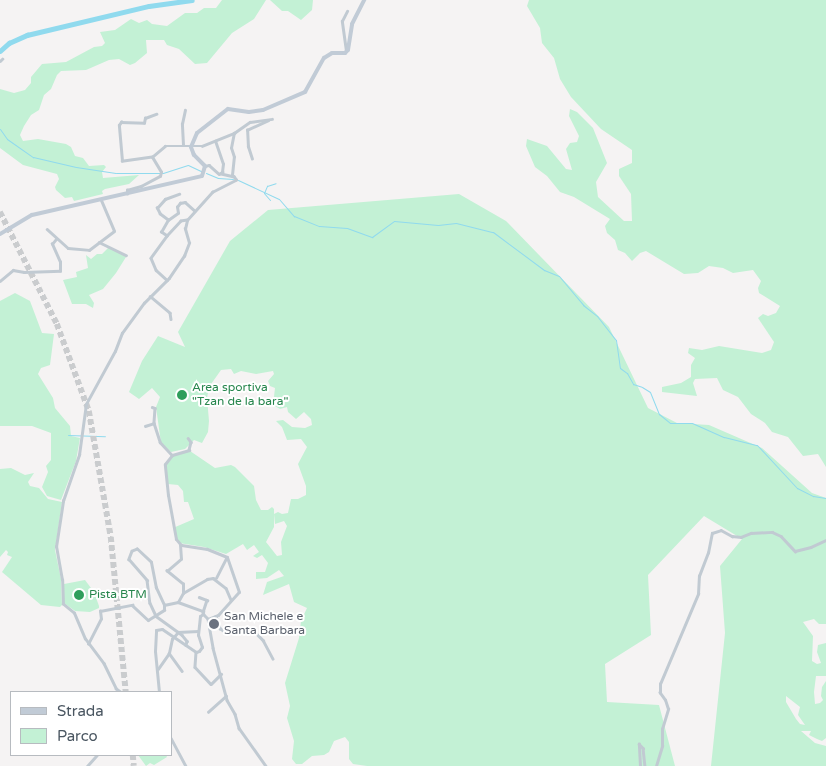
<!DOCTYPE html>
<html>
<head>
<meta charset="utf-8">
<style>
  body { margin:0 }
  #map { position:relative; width:826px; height:766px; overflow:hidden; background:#f5f3f3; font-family:"Varela Round",sans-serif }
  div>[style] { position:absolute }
  .green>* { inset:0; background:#c3f1d5 }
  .stream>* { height:1px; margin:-0.5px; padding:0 0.5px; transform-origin:0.5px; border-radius:0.5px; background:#90daee }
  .river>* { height:4.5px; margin:-2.25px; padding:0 2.25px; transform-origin:2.25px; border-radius:2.25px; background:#90daee }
  .motorway-tunnel>* { height:5.5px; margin-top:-2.75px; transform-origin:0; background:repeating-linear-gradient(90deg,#caccce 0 5.5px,transparent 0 8.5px) }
  .minor>* { height:2.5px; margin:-1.25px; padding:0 1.25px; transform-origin:1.25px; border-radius:1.25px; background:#c1cad2 }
  .tertiary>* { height:3px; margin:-1.5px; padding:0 1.5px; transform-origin:1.5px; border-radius:1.5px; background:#c1cad2 }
  .secondary>* { height:4px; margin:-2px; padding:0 2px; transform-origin:2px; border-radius:2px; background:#c1cbd6 }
  .dots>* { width:14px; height:14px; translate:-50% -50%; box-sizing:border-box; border:2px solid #fff; border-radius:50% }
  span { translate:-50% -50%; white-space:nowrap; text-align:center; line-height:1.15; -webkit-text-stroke:4px #fff; paint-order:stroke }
  .leisure-label { font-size:12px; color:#27864d }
  .left { translate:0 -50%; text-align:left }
  .worship-label { font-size:12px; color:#5b616d }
  .legend { position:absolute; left:10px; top:691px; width:162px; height:65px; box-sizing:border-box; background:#fff; border:1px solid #b7bbc0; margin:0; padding:6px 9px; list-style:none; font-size:15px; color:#4a5661 }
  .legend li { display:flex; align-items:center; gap:10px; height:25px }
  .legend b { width:25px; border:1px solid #b7bbc0 }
</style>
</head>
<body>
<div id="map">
  <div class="green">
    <div style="clip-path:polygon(222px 0,266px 0,254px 19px,232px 33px,207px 63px,195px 64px,179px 49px,167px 45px,164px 40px,146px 40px,147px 53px,135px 63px,130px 65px,119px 59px,109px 60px,86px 70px,61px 71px,57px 75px,51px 89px,44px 95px,39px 110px,31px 115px,24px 126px,20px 135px,23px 141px,38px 139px,66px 144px,71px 147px,75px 156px,83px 158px,89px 166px,104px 165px,106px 167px,102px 172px,103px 178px,139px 175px,129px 184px,105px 189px,102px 191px,103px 194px,74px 201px,72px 197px,65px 198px,56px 190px,55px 187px,59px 179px,57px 174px,23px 165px,0 148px,0 89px,14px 93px,25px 90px,31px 83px,31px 77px,42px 64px,66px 62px,94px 47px,102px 46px,105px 43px,100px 32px,115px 30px,131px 19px,139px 23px,147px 20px,152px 24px,167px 26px,185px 13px,197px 13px,204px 8px,216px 8px)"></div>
    <div style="clip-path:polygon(270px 0,313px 0,312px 10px,301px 20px,288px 11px,282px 11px)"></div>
    <div style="clip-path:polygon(529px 0,826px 0,826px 467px,818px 454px,803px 456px,788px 437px,772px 432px,765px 423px,751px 414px,738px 397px,723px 390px,717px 378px,695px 379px,693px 383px,697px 396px,662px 392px,662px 387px,681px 383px,691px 377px,691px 365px,695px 358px,688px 353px,689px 348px,702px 350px,719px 346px,762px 353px,771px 350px,774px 342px,758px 318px,763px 314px,768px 316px,776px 313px,780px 306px,759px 293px,758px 288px,761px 281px,753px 270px,733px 273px,723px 268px,709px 266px,698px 273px,684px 274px,646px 251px,640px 253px,632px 261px,625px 253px,618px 250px,615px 240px,607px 233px,605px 226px,610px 219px,574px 197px,560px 192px,547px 176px,535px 167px,526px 146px,527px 139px,547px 146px,566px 169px,572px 170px,566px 149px,570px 143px,577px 142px,579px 136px,569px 116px,570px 109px,577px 112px,593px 128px,607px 163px,596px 182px,598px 197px,624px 221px,632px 221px,631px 194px,619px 176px,619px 169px,632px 163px,632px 150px,601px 129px,571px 97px,560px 79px,554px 58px,542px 43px,540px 28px,527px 6px)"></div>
    <div style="clip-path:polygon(evenodd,459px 194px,506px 221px,609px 327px,648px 408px,677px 423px,709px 425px,762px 448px,812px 493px,826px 498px,826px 624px,819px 624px,814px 619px,803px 622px,813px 636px,812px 661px,817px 664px,821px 663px,817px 652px,818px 645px,826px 643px,826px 676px,816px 676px,814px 692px,815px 704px,820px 703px,823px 700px,821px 696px,822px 687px,826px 681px,826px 738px,822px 741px,817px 739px,809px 735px,811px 731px,801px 731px,815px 743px,826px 746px,826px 766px,711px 766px,725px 633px,720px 566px,742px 539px,704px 516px,648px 575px,651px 635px,605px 664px,607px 702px,659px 705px,675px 766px,367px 766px,353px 764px,349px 759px,349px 742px,345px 737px,334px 741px,329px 752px,324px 755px,312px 756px,302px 764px,296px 764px,292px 759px,294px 741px,287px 718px,290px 706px,285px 683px,299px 638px,301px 621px,307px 608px,294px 602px,289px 584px,263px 595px,267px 582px,284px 576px,279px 570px,267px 578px,256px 579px,256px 572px,265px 572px,268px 563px,262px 555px,257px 558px,253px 556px,259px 552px,254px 545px,247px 550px,243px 544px,226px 554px,204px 547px,179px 543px,173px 528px,194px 519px,188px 502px,184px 502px,183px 491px,178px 485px,168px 484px,166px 465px,173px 456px,190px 451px,215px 468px,231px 465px,235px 467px,254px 486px,256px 500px,261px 510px,268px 510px,272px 507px,274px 509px,274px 527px,266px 542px,277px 556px,282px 555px,281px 542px,287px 526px,284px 521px,275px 524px,274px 514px,278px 512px,282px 514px,288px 513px,291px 499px,298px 499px,306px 495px,306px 486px,298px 464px,307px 447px,301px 439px,287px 440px,282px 427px,276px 421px,283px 420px,292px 427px,305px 428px,312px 425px,311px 419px,304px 412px,296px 419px,288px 412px,287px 407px,280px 409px,273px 405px,275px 388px,270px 386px,268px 381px,274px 374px,273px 371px,256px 374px,241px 371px,234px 374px,231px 369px,221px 370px,209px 387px,207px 398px,209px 421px,208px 432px,202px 443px,194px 440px,185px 449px,171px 452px,161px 443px,156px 407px,160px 397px,152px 388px,139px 399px,129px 392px,142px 361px,158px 336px,185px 347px,178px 332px,230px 241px,268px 210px,459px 194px,786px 696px,800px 707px,798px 715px,805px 725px,800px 724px,796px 719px,786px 702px,786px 696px)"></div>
    <div style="clip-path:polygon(109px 247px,126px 257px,116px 273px,103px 289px,89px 295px,94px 303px,93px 308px,86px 304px,72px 304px,63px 280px,77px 277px,76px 272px,88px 268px,86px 255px,91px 259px,97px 254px,102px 254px)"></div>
    <div style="clip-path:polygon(15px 293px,30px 301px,42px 333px,54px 334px,50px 365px,41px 368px,38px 374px,53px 398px,55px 408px,70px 426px,71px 436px,80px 438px,76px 461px,61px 500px,47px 496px,42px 487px,48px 472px,46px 466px,51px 460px,51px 433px,32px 426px,0 426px,0 301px)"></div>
    <div style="clip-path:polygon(11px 468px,25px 475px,34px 473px,28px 482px,30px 486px,39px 488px,48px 499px,62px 502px,55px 550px,61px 579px,62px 605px,60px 607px,41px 605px,2px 572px,12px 557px,7px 555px,8px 552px,6px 550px,0 557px,0 469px)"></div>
    <div style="clip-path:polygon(85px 580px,94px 592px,99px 606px,99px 608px,90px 612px,75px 611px,64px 603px,64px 584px)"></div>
    <div style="clip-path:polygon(135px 755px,166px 755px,167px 757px,154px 765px,150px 763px,146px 766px,138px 755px)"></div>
  </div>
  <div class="stream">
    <div style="left:0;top:129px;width:12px;rotate:55deg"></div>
    <div style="left:7px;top:139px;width:32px;rotate:35deg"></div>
    <div style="left:33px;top:157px;width:44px;rotate:13.1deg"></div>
    <div style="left:76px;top:167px;width:40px;rotate:8.5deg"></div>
    <div style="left:116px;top:173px;width:47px"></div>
    <div style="left:163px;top:173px;width:26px;rotate:-18deg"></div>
    <div style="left:188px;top:165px;width:17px;rotate:25deg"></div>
    <div style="left:206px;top:173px;width:13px;rotate:23deg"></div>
    <div style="left:218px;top:178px;width:15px;rotate:4deg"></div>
    <div style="left:238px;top:180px;width:45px;rotate:24.9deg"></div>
    <div style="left:279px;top:199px;width:23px;rotate:49deg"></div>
    <div style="left:294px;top:216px;width:27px;rotate:22deg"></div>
    <div style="left:319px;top:226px;width:28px;rotate:4deg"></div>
    <div style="left:347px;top:228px;width:27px;rotate:20deg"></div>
    <div style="left:372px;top:237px;width:27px;rotate:-36deg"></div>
    <div style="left:394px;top:221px;width:44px;rotate:5.2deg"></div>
    <div style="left:438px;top:225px;width:18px;rotate:-6deg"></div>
    <div style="left:456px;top:223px;width:38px;rotate:14deg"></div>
    <div style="left:493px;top:232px;width:64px;rotate:36.7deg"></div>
    <div style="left:544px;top:270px;width:16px;rotate:22deg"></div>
    <div style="left:559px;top:276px;width:38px;rotate:50deg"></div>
    <div style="left:583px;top:305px;width:18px;rotate:38deg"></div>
    <div style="left:597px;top:316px;width:31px;rotate:52deg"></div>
    <div style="left:616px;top:340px;width:28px;rotate:82deg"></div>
    <div style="left:620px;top:368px;width:9px;rotate:36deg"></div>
    <div style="left:627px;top:373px;width:13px;rotate:61deg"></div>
    <div style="left:633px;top:384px;width:9px;rotate:18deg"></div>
    <div style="left:642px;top:387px;width:9px;rotate:32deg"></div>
    <div style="left:650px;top:392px;width:24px;rotate:68deg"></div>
    <div style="left:659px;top:414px;width:14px;rotate:39deg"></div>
    <div style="left:670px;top:423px;width:22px"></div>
    <div style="left:692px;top:423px;width:35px;rotate:24deg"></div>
    <div style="left:724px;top:437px;width:34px;rotate:14deg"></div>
    <div style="left:757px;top:445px;width:59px;rotate:47.1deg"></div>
    <div style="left:797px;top:488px;width:18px;rotate:27deg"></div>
    <div style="left:813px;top:496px;width:13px;rotate:9deg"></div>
    <div style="left:270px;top:200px;width:9px;rotate:-131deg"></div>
    <div style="left:264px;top:193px;width:8px;rotate:-67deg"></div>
    <div style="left:267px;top:186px;width:9px;rotate:-18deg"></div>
    <div style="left:68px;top:435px;width:37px;rotate:2deg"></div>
  </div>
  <div class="river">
    <div style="left:0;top:51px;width:12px;rotate:-42deg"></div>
    <div style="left:9px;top:43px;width:20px;rotate:-24deg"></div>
    <div style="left:27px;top:35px;width:125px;rotate:-13.4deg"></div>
    <div style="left:149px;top:6px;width:43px;rotate:-7.9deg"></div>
  </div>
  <div class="motorway-tunnel">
    <div style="left:0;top:212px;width:126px;rotate:63deg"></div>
    <div style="left:57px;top:324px;width:93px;rotate:69.8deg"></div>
    <div style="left:89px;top:411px;width:128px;rotate:80.1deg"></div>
    <div style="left:111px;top:537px;width:156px;rotate:84.5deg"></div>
    <div style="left:133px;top:755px;width:11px;rotate:85deg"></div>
  </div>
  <div class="minor">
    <div style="left:346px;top:51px;width:30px;rotate:-98deg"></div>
    <div style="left:342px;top:21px;width:11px;rotate:-63deg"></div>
    <div style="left:0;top:61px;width:3px;rotate:-45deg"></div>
    <div style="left:183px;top:145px;width:21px;rotate:-93deg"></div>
    <div style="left:182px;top:124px;width:14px;rotate:-78deg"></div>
    <div style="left:152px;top:157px;width:30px;rotate:172deg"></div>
    <div style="left:122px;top:161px;width:36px;rotate:-95deg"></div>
    <div style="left:119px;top:125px;width:4px;rotate:-56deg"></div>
    <div style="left:121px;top:122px;width:23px;rotate:2deg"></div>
    <div style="left:144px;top:123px;width:5px;rotate:-79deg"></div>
    <div style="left:145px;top:118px;width:12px;rotate:-20deg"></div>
    <div style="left:252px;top:159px;width:13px;rotate:-108deg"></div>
    <div style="left:248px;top:147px;width:17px;rotate:-93deg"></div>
    <div style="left:247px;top:130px;width:23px;rotate:-25deg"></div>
    <div style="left:205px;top:166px;width:4px;rotate:-14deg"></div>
    <div style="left:209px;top:165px;width:13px;rotate:42deg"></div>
    <div style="left:219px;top:174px;width:4px;rotate:-34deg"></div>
    <div style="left:222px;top:172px;width:8px;rotate:-83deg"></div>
    <div style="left:223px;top:164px;width:24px;rotate:-109deg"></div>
    <div style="left:232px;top:175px;width:18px;rotate:-84deg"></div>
    <div style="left:234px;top:157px;width:9px;rotate:-108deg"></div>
    <div style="left:231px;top:148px;width:15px;rotate:-79deg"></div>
    <div style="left:127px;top:194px;width:4px;rotate:-90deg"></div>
    <div style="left:127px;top:190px;width:15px;rotate:-16deg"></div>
    <div style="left:141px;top:186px;width:21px;rotate:-28deg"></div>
    <div style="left:160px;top:176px;width:4px;rotate:-76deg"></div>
    <div style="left:161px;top:172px;width:17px;rotate:-121deg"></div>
    <div style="left:152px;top:157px;width:17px;rotate:-40deg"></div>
    <div style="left:165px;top:146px;width:37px"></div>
    <div style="left:202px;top:146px;width:35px;rotate:-22deg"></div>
    <div style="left:234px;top:133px;width:19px;rotate:-35deg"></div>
    <div style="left:250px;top:122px;width:22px;rotate:-8deg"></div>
    <div style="left:168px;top:220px;width:10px;rotate:-143deg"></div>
    <div style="left:160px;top:214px;width:7px;rotate:-117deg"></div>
    <div style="left:157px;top:208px;width:12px;rotate:-48deg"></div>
    <div style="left:165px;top:199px;width:15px;rotate:-20deg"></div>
    <div style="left:187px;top:220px;width:6px;rotate:171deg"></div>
    <div style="left:181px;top:221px;width:21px;rotate:133deg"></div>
    <div style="left:167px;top:236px;width:7px;rotate:-146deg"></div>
    <div style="left:161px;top:232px;width:14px;rotate:-60deg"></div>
    <div style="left:168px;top:220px;width:12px;rotate:-35deg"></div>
    <div style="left:178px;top:213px;width:6px;rotate:-99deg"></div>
    <div style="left:177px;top:207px;width:5px;rotate:-53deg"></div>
    <div style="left:180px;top:203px;width:5px;rotate:-11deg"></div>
    <div style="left:185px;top:202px;width:13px;rotate:42deg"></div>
    <div style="left:47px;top:229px;width:28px;rotate:42deg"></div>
    <div style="left:68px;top:248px;width:21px;rotate:5deg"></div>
    <div style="left:89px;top:250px;width:31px;rotate:-37deg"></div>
    <div style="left:114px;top:231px;width:34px;rotate:-113deg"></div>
    <div style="left:167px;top:236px;width:27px;rotate:126deg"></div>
    <div style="left:151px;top:258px;width:13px;rotate:67deg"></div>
    <div style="left:156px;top:270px;width:15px;rotate:42deg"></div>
    <div style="left:99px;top:242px;width:30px;rotate:26deg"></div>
    <div style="left:0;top:281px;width:17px;rotate:-40deg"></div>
    <div style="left:13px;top:270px;width:11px;rotate:10deg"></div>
    <div style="left:24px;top:272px;width:36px;rotate:-2deg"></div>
    <div style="left:60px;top:271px;width:9px;rotate:-90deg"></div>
    <div style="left:60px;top:262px;width:20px;rotate:-114deg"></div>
    <div style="left:52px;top:244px;width:6px;rotate:-51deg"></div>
    <div style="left:150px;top:296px;width:26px;rotate:40deg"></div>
    <div style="left:170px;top:313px;width:6px;rotate:81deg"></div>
    <div style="left:152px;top:407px;width:3px;rotate:18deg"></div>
    <div style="left:155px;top:408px;width:15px;rotate:94deg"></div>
    <div style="left:154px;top:423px;width:20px;rotate:72deg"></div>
    <div style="left:160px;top:442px;width:18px;rotate:47deg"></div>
    <div style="left:145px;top:426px;width:9px;rotate:-18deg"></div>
    <div style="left:188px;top:438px;width:5px;rotate:53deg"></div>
    <div style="left:191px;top:442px;width:8px;rotate:104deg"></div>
    <div style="left:216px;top:578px;width:22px;rotate:-63deg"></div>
    <div style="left:183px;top:593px;width:28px;rotate:-30deg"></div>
    <div style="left:207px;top:579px;width:6px;rotate:-9deg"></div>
    <div style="left:213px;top:578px;width:16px;rotate:38deg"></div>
    <div style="left:226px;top:588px;width:13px;rotate:67deg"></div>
    <div style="left:199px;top:597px;width:9px;rotate:21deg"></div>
    <div style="left:207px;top:600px;width:13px;rotate:108deg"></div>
    <div style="left:178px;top:602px;width:27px;rotate:20deg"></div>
    <div style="left:164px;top:605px;width:19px;rotate:-115deg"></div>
    <div style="left:156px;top:588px;width:26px;rotate:-101deg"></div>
    <div style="left:151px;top:562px;width:19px;rotate:-137deg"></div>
    <div style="left:137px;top:549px;width:5px;rotate:158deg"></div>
    <div style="left:132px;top:551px;width:9px;rotate:111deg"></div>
    <div style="left:129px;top:559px;width:28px;rotate:49deg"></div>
    <div style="left:147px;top:580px;width:23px;rotate:83deg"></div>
    <div style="left:150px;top:603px;width:14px;rotate:65deg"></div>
    <div style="left:156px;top:616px;width:32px;rotate:36deg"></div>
    <div style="left:182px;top:635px;width:8px;rotate:50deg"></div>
    <div style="left:187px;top:641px;width:4px;rotate:104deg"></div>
    <div style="left:216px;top:616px;width:13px;rotate:72deg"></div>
    <div style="left:220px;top:628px;width:6px;rotate:39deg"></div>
    <div style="left:225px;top:632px;width:8px;rotate:7deg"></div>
    <div style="left:233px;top:633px;width:19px;rotate:-12deg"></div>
    <div style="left:252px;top:629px;width:16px;rotate:45deg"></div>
    <div style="left:263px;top:640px;width:21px;rotate:62deg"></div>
    <div style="left:208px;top:619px;width:29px;rotate:80deg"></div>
    <div style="left:213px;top:648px;width:54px;rotate:74.9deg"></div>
    <div style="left:227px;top:700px;width:16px;rotate:60deg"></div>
    <div style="left:235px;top:714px;width:15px;rotate:74deg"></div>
    <div style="left:239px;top:728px;width:47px;rotate:54.6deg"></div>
    <div style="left:88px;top:644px;width:28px;rotate:-63deg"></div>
    <div style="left:101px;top:619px;width:8px;rotate:-97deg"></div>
    <div style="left:100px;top:611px;width:33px;rotate:-11deg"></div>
    <div style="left:132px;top:605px;width:22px;rotate:43deg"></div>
    <div style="left:148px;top:620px;width:19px;rotate:-32deg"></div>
    <div style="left:164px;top:610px;width:5px;rotate:-90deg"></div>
    <div style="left:164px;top:605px;width:14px;rotate:-12deg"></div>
    <div style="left:178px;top:602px;width:10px;rotate:-61deg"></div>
    <div style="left:183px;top:593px;width:9px;rotate:-90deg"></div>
    <div style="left:183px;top:584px;width:21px;rotate:-141deg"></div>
    <div style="left:167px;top:571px;width:18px;rotate:-41deg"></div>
    <div style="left:181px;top:559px;width:14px;rotate:-94deg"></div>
    <div style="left:196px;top:652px;width:15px;rotate:94deg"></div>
    <div style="left:195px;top:667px;width:23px;rotate:47deg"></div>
    <div style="left:211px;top:684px;width:14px;rotate:-45deg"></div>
    <div style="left:169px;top:653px;width:22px;rotate:54deg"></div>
    <div style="left:158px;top:669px;width:19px;rotate:-55deg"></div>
    <div style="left:169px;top:653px;width:14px;rotate:-78deg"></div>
    <div style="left:172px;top:639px;width:9px;rotate:-49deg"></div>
    <div style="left:178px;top:632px;width:20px;rotate:-3deg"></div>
    <div style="left:120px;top:692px;width:5px;rotate:-143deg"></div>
    <div style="left:116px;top:689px;width:28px;rotate:-116deg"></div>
    <div style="left:104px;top:664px;width:31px;rotate:-127deg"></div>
    <div style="left:85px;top:639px;width:28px;rotate:-113deg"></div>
    <div style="left:74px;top:613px;width:14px;rotate:-141deg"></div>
    <div style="left:63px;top:604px;width:24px;rotate:-92deg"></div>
    <div style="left:62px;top:580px;width:34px;rotate:-100deg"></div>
    <div style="left:56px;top:547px;width:47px;rotate:-81.3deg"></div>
    <div style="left:63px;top:501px;width:49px;rotate:-70.8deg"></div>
    <div style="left:79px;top:455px;width:51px;rotate:-82.2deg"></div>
    <div style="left:86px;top:404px;width:60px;rotate:-61.3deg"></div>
    <div style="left:115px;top:351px;width:19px;rotate:-69deg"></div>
    <div style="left:122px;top:333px;width:37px;rotate:-54deg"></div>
    <div style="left:144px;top:303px;width:35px;rotate:-45deg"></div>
    <div style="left:169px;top:278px;width:27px;rotate:-56deg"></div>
    <div style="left:184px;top:256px;width:14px;rotate:-69deg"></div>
    <div style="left:189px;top:243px;width:15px;rotate:-106deg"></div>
    <div style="left:185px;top:229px;width:9px;rotate:-77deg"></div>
    <div style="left:187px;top:220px;width:38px;rotate:-48deg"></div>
    <div style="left:212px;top:192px;width:27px;rotate:-27deg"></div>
    <div style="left:236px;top:180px;width:4px;rotate:-124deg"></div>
    <div style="left:234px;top:177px;width:13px;rotate:-167deg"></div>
    <div style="left:208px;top:712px;width:24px;rotate:-42deg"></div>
    <div style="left:171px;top:738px;width:32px;rotate:62deg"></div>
    <div style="left:640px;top:766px;width:22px;rotate:-93deg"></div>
    <div style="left:639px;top:744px;width:6px;rotate:45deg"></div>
    <div style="left:643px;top:748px;width:18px;rotate:84deg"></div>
    <div style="left:656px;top:766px;width:21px;rotate:-73deg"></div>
    <div style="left:662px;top:746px;width:17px;rotate:-90deg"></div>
    <div style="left:662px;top:729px;width:21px;rotate:-73deg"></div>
    <div style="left:668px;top:709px;width:9px;rotate:-108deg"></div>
    <div style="left:665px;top:700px;width:9px;rotate:-126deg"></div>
    <div style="left:660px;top:693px;width:9px;rotate:-90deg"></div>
    <div style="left:660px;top:684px;width:98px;rotate:-67.1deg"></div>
    <div style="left:698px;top:594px;width:18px;rotate:-87deg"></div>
    <div style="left:699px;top:576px;width:25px;rotate:-69deg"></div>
    <div style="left:708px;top:553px;width:20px;rotate:-79deg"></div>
    <div style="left:712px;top:533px;width:9px;rotate:-18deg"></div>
    <div style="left:721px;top:530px;width:13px;rotate:29deg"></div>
    <div style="left:732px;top:536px;width:9px;rotate:6deg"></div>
    <div style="left:741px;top:537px;width:11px;rotate:-22deg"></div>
    <div style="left:751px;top:533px;width:21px;rotate:-3deg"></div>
    <div style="left:772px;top:532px;width:10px;rotate:24deg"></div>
    <div style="left:781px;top:536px;width:21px;rotate:47deg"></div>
    <div style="left:795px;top:551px;width:16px;rotate:-14deg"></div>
    <div style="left:811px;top:547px;width:17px;rotate:-25deg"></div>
  </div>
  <div class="tertiary">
    <div style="left:159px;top:692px;width:41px;rotate:-95.6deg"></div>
    <div style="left:155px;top:651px;width:21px;rotate:-87deg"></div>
    <div style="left:156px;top:630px;width:6px;rotate:-9deg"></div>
    <div style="left:162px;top:629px;width:41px;rotate:34.1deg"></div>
    <div style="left:196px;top:652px;width:3px;rotate:-18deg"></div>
    <div style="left:199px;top:651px;width:5px;rotate:-53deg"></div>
    <div style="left:202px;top:647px;width:13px;rotate:-108deg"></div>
    <div style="left:198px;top:635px;width:19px;rotate:-84deg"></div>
    <div style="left:200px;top:616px;width:4px;rotate:-34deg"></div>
    <div style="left:203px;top:614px;width:7px;rotate:45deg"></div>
    <div style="left:208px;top:619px;width:11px;rotate:-22deg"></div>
    <div style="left:218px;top:615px;width:31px;rotate:-48deg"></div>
    <div style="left:239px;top:592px;width:37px;rotate:-109deg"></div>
    <div style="left:227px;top:557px;width:22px;rotate:-158deg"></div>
    <div style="left:207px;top:549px;width:26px;rotate:-171deg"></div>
    <div style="left:181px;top:545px;width:8px;rotate:-130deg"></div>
    <div style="left:176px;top:539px;width:45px;rotate:-100.3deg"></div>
    <div style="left:168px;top:495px;width:31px;rotate:-96deg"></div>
    <div style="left:165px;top:464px;width:11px;rotate:-52deg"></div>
    <div style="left:172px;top:455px;width:18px;rotate:-16deg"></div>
    <div style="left:87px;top:766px;width:15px;rotate:-48deg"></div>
  </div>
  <div class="secondary">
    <div style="left:0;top:234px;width:37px;rotate:-31deg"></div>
    <div style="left:32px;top:215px;width:174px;rotate:-12.9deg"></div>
    <div style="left:202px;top:176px;width:10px;rotate:-73deg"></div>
    <div style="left:205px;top:166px;width:16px;rotate:-135deg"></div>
    <div style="left:194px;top:155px;width:9px;rotate:-111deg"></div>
    <div style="left:191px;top:147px;width:15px;rotate:-67deg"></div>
    <div style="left:197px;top:133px;width:39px;rotate:-38deg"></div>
    <div style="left:228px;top:109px;width:21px;rotate:8deg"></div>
    <div style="left:249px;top:112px;width:14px;rotate:-8deg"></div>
    <div style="left:263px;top:110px;width:46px;rotate:-23.2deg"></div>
    <div style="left:305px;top:92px;width:39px;rotate:-61deg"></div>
    <div style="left:324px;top:58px;width:9px;rotate:-32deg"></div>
    <div style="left:332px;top:53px;width:13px"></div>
    <div style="left:345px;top:53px;width:4px;rotate:-45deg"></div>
    <div style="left:348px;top:50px;width:26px;rotate:-81deg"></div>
    <div style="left:352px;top:24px;width:27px;rotate:-63deg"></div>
  </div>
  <div class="dots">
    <div style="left:182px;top:395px;background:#2e9e5b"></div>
    <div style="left:79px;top:595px;background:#2e9e5b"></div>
    <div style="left:214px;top:624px;background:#6b7280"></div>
  </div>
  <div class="leisure-label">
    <span class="left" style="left:192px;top:395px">Area sportiva<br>"Tzan de la bara"</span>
    <span class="left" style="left:89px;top:595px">Pista BTM</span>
  </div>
  <div class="worship-label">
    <span class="left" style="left:224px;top:624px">San Michele e<br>Santa Barbara</span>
  </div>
  <ul class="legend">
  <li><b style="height:6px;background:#c1cbd6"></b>Strada</li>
  <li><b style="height:14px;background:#c3f1d5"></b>Parco</li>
  </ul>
</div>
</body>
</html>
